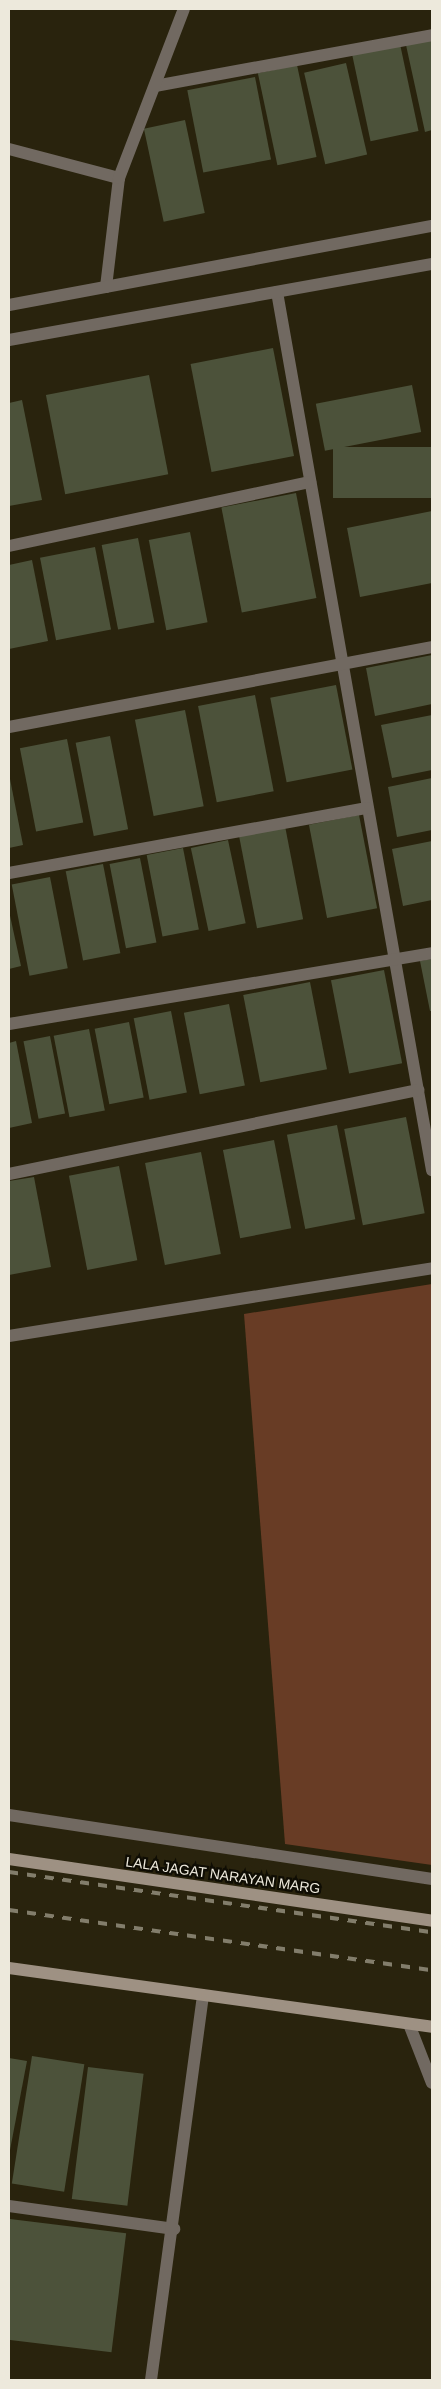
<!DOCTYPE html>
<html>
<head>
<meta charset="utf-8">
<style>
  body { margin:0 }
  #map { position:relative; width:441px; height:2389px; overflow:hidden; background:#29230d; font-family:Arial,sans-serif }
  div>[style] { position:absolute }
  .green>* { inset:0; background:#683c25 }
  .building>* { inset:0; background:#4c523a; transform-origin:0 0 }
  .service>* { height:12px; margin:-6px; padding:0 6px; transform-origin:6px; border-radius:6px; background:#716961 }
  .minor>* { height:12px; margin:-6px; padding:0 6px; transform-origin:6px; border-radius:6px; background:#716961 }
  .tertiary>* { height:12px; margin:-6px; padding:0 6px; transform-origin:6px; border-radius:6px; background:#716961 }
  .secondary>* { height:12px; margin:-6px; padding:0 6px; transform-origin:6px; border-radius:6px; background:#9e9183 }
  .rail>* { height:4px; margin-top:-2px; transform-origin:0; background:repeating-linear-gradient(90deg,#827d6b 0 9px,transparent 0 18px) }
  span { translate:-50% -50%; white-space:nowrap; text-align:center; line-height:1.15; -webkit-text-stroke:4.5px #0f0d04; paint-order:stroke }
  .street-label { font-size:14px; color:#ede9dc }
  .frame { position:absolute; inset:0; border:10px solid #ede9dc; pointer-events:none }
</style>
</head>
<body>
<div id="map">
  <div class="green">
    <div style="clip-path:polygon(432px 1284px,432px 1865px,285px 1844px,244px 1314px)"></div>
  </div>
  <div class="building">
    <div style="clip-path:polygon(432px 40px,432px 130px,425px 132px,406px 45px)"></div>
    <div style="left:400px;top:44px;width:89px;height:49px;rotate:78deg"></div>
    <div style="left:346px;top:63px;width:94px;height:43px;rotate:77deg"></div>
    <div style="left:297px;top:65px;width:94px;height:40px;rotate:78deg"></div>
    <div style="left:255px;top:77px;width:84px;height:69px;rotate:79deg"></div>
    <div style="left:185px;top:120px;width:95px;height:42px;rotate:78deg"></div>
    <div style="left:273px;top:348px;width:110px;height:84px;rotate:79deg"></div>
    <div style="left:149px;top:375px;width:101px;height:105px;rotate:79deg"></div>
    <div style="left:412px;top:385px;width:48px;height:98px;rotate:79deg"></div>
    <div style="clip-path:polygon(22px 400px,42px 500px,9px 506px,9px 403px)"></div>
    <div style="left:432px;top:447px;width:51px;height:99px;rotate:90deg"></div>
    <div style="left:296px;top:493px;width:107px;height:76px;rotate:79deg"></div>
    <div style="clip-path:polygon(432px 511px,432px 583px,360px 597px,347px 528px)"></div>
    <div style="left:190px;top:532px;width:92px;height:42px;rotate:79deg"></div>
    <div style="left:138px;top:538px;width:86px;height:37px;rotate:79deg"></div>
    <div style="left:95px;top:547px;width:84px;height:56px;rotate:79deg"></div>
    <div style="clip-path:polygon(32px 560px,48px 641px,9px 649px,9px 565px)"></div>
    <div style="clip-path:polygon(432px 655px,432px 704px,375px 716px,366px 668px)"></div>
    <div style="left:336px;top:685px;width:86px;height:67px;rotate:79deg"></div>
    <div style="left:255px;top:695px;width:98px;height:58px;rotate:79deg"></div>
    <div style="left:185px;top:710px;width:98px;height:51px;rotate:79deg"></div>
    <div style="clip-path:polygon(432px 715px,432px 770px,392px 778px,381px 725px)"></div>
    <div style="left:110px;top:736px;width:95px;height:35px;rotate:79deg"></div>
    <div style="left:67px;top:739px;width:85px;height:48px;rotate:79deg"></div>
    <div style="clip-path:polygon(9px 774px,23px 845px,9px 848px)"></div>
    <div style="clip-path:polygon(432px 778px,432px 830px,397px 837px,388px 787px)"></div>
    <div style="left:359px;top:815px;width:95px;height:51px;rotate:79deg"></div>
    <div style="left:285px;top:826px;width:95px;height:47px;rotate:79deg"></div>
    <div style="left:228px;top:840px;width:85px;height:38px;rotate:78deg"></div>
    <div style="clip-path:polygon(432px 841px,432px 900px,403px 906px,392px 849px)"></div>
    <div style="left:183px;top:848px;width:83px;height:37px;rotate:79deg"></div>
    <div style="left:140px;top:858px;width:86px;height:31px;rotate:79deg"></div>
    <div style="left:103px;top:864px;width:91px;height:38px;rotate:79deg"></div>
    <div style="left:50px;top:877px;width:93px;height:39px;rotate:79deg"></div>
    <div style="clip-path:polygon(9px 911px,21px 966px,9px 969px)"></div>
    <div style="clip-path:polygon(432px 959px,432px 1011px,430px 1011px,420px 961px)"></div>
    <div style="left:384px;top:970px;width:95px;height:54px;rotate:79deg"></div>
    <div style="left:310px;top:982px;width:89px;height:68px;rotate:79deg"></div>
    <div style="left:229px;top:1004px;width:83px;height:46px;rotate:79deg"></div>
    <div style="left:171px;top:1011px;width:83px;height:38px;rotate:79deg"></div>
    <div style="left:129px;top:1022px;width:77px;height:35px;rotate:79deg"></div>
    <div style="left:89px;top:1029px;width:83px;height:36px;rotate:79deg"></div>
    <div style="left:50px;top:1036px;width:79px;height:27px;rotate:79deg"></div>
    <div style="clip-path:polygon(16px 1041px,32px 1123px,9px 1128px,9px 1043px)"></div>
    <div style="left:406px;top:1117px;width:98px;height:63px;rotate:79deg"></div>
    <div style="left:337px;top:1125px;width:96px;height:51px;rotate:79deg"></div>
    <div style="left:274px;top:1140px;width:90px;height:52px;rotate:79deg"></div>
    <div style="left:201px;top:1152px;width:104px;height:57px;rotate:79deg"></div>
    <div style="left:119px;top:1166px;width:96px;height:51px;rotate:79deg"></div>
    <div style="clip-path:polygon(34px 1177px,51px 1267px,9px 1275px,9px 1181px)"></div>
    <div style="left:32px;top:2056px;width:53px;height:129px;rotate:9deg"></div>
    <div style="clip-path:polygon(9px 2058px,27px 2061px,10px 2150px,9px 2150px)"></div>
    <div style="left:88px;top:2067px;width:56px;height:133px;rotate:7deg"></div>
    <div style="left:10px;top:2219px;width:117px;height:120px;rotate:7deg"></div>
  </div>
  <div class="service">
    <div style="left:409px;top:2024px;width:63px;rotate:68.7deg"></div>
  </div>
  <div class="minor">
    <div style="left:155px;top:86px;width:282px;rotate:-10.4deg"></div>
    <div style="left:9px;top:149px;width:114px;rotate:14.8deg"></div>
    <div style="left:106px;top:287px;width:110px;rotate:-83.2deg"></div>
    <div style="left:119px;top:178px;width:181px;rotate:-69deg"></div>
    <div style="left:277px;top:292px;width:892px;rotate:79.99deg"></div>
    <div style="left:9px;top:546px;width:308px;rotate:-12deg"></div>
    <div style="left:9px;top:727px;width:430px;rotate:-10.7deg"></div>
    <div style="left:9px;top:873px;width:364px;rotate:-10.3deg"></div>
    <div style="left:9px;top:1024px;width:429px;rotate:-9.5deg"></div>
    <div style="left:9px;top:1174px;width:418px;rotate:-11.6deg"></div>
    <div style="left:9px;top:1336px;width:428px;rotate:-9.1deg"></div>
    <div style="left:9px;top:1815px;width:428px;rotate:8.6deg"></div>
    <div style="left:9px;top:2206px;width:167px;rotate:7.9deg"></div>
    <div style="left:151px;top:2380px;width:388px;rotate:-82.3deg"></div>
  </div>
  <div class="tertiary">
    <div style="left:9px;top:305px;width:430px;rotate:-10.6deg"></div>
    <div style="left:9px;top:340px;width:430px;rotate:-10.2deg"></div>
  </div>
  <div class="secondary">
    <div style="left:9px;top:1859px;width:428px;rotate:8.3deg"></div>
    <div style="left:9px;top:1968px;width:427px;rotate:7.9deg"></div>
  </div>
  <div class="rail">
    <div style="left:9px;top:1872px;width:427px;rotate:8.1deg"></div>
    <div style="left:9px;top:1910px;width:427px;rotate:8.1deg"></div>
  </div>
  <div class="street-label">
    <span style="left:223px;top:1875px;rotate:8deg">LALA JAGAT NARAYAN MARG</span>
  </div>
  <div class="frame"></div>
</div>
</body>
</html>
